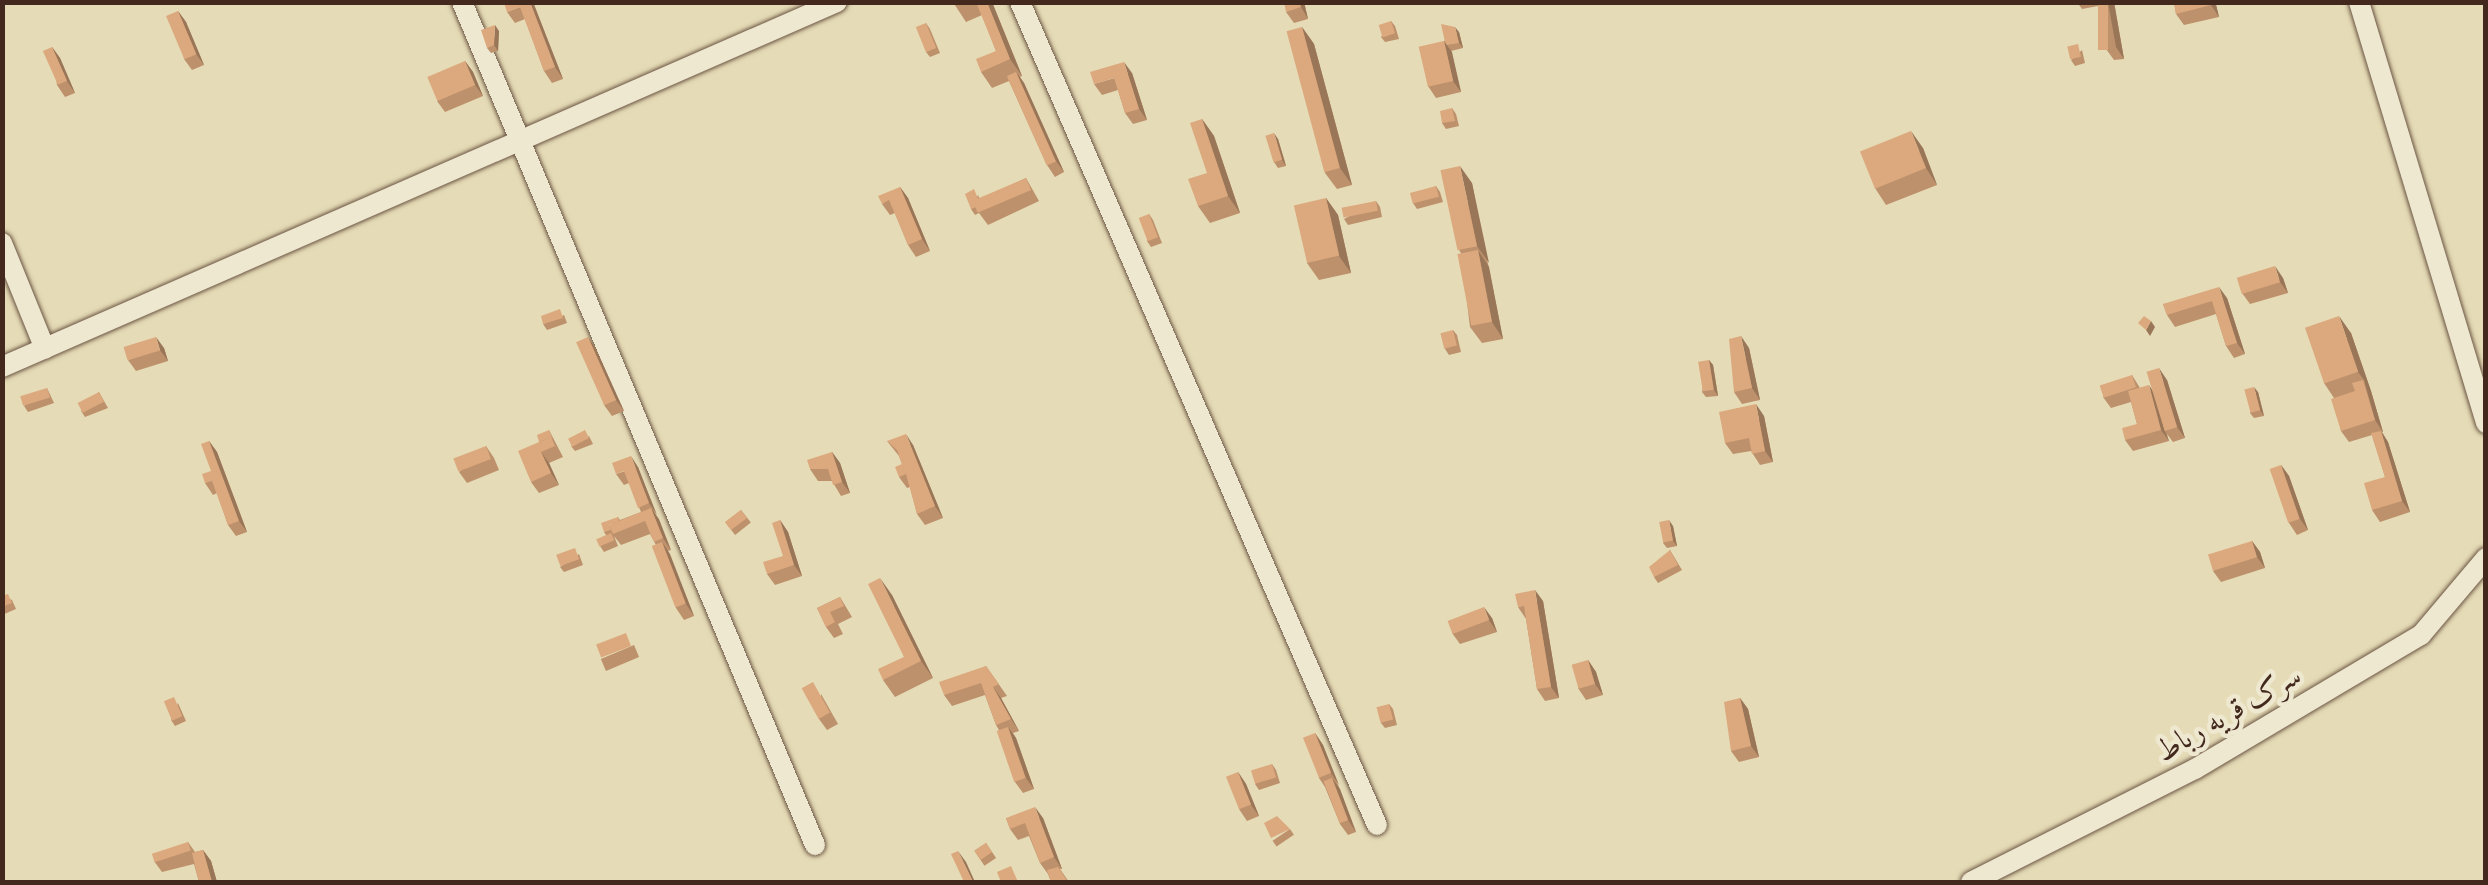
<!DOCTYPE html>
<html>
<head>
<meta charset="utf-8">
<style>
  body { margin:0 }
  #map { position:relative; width:2488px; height:885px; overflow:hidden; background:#e5dbb6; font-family:"IM FELL Great Primer",Amiri,serif }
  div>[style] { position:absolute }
  .roads { filter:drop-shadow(0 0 2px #6b5543) drop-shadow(0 0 2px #6b5543) }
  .minor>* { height:20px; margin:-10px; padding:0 10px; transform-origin:10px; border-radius:10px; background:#eee8d0 }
  .wall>* { inset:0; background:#bd916c; transform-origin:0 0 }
  .shaded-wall>* { inset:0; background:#9a7658 }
  .building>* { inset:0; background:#dca97e; transform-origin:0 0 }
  span { translate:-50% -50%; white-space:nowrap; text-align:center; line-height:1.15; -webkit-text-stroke:9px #eee8d0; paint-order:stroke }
  .street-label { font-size:30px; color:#42281d }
  .frame { position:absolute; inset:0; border:5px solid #42281d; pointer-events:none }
</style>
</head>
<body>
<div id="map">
  <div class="roads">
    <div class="minor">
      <div style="left:462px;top:2px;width:914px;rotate:67.28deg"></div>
      <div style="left:1020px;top:2px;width:897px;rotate:66.55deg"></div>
      <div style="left:2359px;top:2px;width:440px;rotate:73.2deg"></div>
      <div style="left:2px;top:243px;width:114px;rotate:67.9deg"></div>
      <div style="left:2px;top:367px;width:911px;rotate:-23.61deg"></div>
      <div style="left:1971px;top:882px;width:251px;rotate:-26.8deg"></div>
      <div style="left:2195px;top:769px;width:263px;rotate:-30.7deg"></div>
      <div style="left:2421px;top:635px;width:101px;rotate:-49.8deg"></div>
    </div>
  </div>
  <div class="wall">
    <div style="clip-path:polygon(533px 2px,563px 79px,552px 83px,544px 71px,525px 19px,515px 23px,507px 12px)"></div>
    <div style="clip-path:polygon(953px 2px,992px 2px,1022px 76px,1020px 77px,1024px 83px,1064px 172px,1055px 177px,1047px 165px,1009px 81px,992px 88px,981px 72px,996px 51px,982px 15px,966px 22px)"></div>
    <div style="clip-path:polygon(1304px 2px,1308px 19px,1294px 23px,1286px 12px)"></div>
    <div style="clip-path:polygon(2077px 2px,2114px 2px,2124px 59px,2114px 60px,2106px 49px,2098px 6px,2082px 9px)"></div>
    <div style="clip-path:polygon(2174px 2px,2215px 2px,2219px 17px,2184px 25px,2176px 14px)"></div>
    <div style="clip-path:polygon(178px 11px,186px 22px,204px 65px,192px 70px,184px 59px)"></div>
    <div style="clip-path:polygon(1391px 21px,1395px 26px,1399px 39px,1385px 42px,1381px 37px)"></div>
    <div style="clip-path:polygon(926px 23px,930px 29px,940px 53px,930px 57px,926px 52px)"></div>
    <div style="clip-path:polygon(1302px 27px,1314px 44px,1352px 185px,1337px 189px,1325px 173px)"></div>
    <div style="clip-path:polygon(499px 31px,498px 51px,491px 53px,487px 48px)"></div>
    <div style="clip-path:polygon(1459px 32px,1463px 48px,1451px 51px,1461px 92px,1436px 98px,1428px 86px,1444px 41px)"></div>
    <div style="clip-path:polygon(52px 47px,60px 58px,75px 93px,65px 97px,57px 85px)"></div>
    <div style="clip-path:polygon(2082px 50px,2085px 63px,2075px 66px,2071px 60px)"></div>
    <div style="clip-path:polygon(465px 61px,473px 72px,483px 96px,445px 112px,437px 101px)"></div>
    <div style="clip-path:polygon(1132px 73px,1147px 120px,1133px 124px,1125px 113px,1118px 90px,1102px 95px,1094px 84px)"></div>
    <div style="clip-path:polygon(1452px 108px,1456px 114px,1459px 126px,1446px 129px,1442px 123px)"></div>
    <div style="clip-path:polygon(1202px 119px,1214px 136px,1240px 213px,1210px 223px,1198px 206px,1207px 173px)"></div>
    <div style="clip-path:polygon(1278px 139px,1286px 166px,1278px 168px,1274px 162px)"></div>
    <div style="clip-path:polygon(1923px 148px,1937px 185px,1886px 205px,1875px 188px)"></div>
    <div style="clip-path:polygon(1026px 178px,1039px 201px,988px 225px,979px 213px,975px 215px,971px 209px,978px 195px,980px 200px)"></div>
    <div style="clip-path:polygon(1472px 183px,1503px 339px,1482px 343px,1470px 327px,1461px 253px,1459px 250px)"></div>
    <div style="clip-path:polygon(1436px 186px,1440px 192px,1443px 202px,1417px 209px,1413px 203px)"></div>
    <div style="clip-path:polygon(900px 187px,908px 198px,930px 251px,916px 257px,908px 245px,895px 213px,890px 215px,882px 204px)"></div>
    <div style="clip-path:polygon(1326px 198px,1338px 215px,1351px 273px,1319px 280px,1307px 263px)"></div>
    <div style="clip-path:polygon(1376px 201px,1380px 207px,1382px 217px,1348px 225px,1344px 219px)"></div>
    <div style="clip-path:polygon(1149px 214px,1153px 220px,1162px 243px,1151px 247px,1147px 241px)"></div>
    <div style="clip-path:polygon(2283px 278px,2288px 293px,2250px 304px,2242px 293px)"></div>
    <div style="clip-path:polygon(2227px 298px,2245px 354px,2234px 358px,2226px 346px,2216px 314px,2175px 327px,2167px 315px,2163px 304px)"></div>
    <div style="clip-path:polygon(564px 315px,567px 323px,547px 330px,543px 324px)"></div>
    <div style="clip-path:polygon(1453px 330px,1457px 335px,1461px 352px,1449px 355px,1445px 349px)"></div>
    <div style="clip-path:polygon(2351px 333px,2371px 391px,2383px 432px,2382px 432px,2388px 442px,2410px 512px,2380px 522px,2372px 510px,2385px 477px,2372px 435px,2349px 442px,2341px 431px,2334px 398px,2324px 383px)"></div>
    <div style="clip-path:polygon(588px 337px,596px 349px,624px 411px,612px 416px,604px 405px)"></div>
    <div style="clip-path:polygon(164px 348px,168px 361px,136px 371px,128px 360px)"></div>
    <div style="clip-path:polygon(1749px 348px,1760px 400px,1742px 404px,1734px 392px)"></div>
    <div style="clip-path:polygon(1709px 360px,1713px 365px,1718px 396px,1706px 397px,1702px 392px)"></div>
    <div style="clip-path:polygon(2132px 375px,2140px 388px,2153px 391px,2167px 380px,2185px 438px,2173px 442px,2167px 434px,2169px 441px,2133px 451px,2125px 440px,2137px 424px,2131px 402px,2111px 408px,2103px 397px)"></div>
    <div style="clip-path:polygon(47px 388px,54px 403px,28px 412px,24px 406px)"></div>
    <div style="clip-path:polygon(99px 392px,108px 408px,85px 417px,81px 411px)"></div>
    <div style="clip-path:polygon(2258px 392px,2264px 416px,2254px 418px,2250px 413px)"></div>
    <div style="clip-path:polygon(1764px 416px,1773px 462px,1760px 465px,1751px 451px,1733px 454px,1725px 443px)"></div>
    <div style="clip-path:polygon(549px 430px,563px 457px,549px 463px,559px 485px,539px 493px,531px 482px,539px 442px)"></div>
    <div style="clip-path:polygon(589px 436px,593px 444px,575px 451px,571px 446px)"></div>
    <div style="clip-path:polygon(209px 441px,217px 452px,247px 532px,236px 536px,228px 525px,217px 493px,213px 495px,205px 483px,211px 471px)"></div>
    <div style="clip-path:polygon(887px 441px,913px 445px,943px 518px,925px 525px,917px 514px,910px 487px,907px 488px,899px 477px,902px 464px,899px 456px)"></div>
    <div style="clip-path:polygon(486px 446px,494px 458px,499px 470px,467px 483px,459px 472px)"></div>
    <div style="clip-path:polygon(832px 452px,840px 463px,850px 493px,841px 496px,832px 481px,818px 481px,810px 469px)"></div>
    <div style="clip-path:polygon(2281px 465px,2289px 476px,2308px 530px,2297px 535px,2289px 523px)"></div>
    <div style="clip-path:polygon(638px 467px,656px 515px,671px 550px,668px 551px,694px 616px,684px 620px,676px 608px,656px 545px,650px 534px,621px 545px,614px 536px,618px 546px,604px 552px,600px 546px,606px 535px,604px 532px,618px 517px,620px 520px,641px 512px,629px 483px,624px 485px,616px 474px)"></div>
    <div style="left:741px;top:510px;width:16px;height:20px;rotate:52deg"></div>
    <div style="clip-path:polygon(780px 520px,788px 532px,802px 576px,775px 585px,767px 574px,783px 556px)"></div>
    <div style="clip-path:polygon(1673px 526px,1677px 546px,1667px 548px,1663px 543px)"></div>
    <div style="clip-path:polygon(2252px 541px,2260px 552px,2265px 568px,2221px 582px,2213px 571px)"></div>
    <div style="clip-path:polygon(1670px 550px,1682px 570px,1658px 583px,1654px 577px)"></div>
    <div style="clip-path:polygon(579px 554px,583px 565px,564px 572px,560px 567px)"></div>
    <div style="clip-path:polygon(892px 595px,933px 678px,895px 697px,883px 680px,904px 657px)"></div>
    <div style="clip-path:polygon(2px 596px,12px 600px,16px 609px,2px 615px)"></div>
    <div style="clip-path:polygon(840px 597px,852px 617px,838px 624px,843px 634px,834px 638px,826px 627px,817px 608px)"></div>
    <div style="clip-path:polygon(1543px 601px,1559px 698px,1545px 701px,1537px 689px,1526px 619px,1518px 607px)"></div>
    <div style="clip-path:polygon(1492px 618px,1497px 632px,1460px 644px,1452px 633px)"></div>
    <div style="left:634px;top:645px;width:13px;height:36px;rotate:67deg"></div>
    <div style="clip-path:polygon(1588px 660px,1596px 672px,1603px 695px,1586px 700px,1578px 688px)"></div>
    <div style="clip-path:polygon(986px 666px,1007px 696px,1001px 698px,1019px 731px,1013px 733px,1016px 738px,1034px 789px,1023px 793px,1015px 782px,999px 730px,996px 725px,985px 695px,952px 706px,944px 695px)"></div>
    <div style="clip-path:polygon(821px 694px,838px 724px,827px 730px,819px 719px)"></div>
    <div style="clip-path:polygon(1740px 698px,1748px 709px,1759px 757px,1739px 762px,1731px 751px)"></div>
    <div style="clip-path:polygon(178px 703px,186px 721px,175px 726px,171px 720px)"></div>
    <div style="clip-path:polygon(1389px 704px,1393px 709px,1397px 725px,1385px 728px,1381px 723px)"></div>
    <div style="clip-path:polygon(1315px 733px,1323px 745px,1356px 832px,1348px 835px,1340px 824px,1325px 787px,1319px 778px)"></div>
    <div style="clip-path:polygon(1272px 764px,1276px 770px,1280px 783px,1259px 790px,1255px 784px)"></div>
    <div style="clip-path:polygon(1238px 772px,1246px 784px,1259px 816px,1247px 821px,1239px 809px)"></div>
    <div style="clip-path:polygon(1006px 818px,1043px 818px,1062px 869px,1060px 869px,1069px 882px,1051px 882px,1048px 874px,1040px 863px,1029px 836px,1018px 840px,1010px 829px)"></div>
    <div style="left:1290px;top:829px;width:7px;height:21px;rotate:56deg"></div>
    <div style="clip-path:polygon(188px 842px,195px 852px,203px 850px,211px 861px,217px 882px,199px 882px,194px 864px,162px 872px,154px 861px)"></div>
    <div style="left:986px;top:843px;width:18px;height:14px;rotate:56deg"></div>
  </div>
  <div class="shaded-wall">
    <div style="clip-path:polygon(530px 2px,533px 2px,563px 79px,555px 67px)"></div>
    <div style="clip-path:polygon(987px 2px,992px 2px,1022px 76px,1010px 59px)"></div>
    <div style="clip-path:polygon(1299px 2px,1304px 2px,1308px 19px,1301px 7px)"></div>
    <div style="clip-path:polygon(2108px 2px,2114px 2px,2124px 59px,2116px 47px)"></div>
    <div style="clip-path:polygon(2210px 2px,2216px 4px,2219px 17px,2211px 5px)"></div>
    <div style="clip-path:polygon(178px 11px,186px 22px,204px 65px,196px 54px)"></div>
    <div style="clip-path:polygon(495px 25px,499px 31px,498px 51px,494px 45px)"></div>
    <div style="clip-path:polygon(1302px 27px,1314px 44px,1352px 185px,1340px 168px)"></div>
    <div style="clip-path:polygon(1455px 27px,1459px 32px,1463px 48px,1459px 43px)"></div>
    <div style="clip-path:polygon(1444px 41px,1452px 52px,1461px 92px,1453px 81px)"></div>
    <div style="clip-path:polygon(52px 47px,60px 58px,75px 93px,67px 81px)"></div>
    <div style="clip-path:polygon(465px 61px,473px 72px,483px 96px,475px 85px)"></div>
    <div style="clip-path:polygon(1124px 62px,1132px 73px,1147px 120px,1139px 109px)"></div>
    <div style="clip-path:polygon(1016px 72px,1024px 83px,1064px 172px,1056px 161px)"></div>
    <div style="clip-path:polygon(1202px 119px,1214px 136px,1240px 213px,1228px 196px)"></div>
    <div style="clip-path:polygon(1911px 131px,1923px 148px,1937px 185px,1926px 168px)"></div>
    <div style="clip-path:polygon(1274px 133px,1278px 139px,1286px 166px,1282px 160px)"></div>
    <div style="clip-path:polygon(1460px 166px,1472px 183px,1489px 263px,1477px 246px)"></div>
    <div style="clip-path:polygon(900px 187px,908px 198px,930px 251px,922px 239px)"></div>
    <div style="clip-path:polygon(1326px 198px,1338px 215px,1351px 273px,1339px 256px)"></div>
    <div style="clip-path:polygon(1478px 250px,1489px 267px,1503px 339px,1492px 322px)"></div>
    <div style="clip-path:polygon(2275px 266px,2283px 278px,2288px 293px,2280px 282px)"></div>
    <div style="clip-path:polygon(2219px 287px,2227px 298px,2245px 354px,2237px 343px)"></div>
    <div style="clip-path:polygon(2339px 316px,2351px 333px,2371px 391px,2383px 432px,2375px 420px,2364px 380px,2358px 372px)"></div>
    <div style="clip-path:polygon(2151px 321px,2155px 327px,2150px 336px,2146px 330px)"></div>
    <div style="clip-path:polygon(1741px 336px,1749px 348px,1760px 400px,1752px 388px)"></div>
    <div style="clip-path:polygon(156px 337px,164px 348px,168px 361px,160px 350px)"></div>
    <div style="clip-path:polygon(588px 337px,596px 349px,624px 411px,616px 400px)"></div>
    <div style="clip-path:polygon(1709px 360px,1713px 365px,1718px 396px,1714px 390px)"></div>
    <div style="clip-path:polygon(2159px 368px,2167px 380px,2185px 438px,2177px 427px)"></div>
    <div style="clip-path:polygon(2149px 385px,2157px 397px,2165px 431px,2169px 441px,2161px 430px)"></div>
    <div style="clip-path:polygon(2254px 387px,2258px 392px,2264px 416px,2260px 410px)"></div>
    <div style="clip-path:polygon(1756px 404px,1764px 416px,1773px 462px,1765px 451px)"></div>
    <div style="clip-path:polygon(2381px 431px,2388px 442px,2410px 512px,2402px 501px)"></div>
    <div style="clip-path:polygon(906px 434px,913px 445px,943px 518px,935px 506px)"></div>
    <div style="clip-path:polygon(209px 441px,217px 452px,247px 532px,239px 521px)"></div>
    <div style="clip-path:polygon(541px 452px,549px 463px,559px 485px,551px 473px)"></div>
    <div style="clip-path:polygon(832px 452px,840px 463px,850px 493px,842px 482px)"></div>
    <div style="clip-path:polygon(631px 456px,638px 467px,657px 515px,649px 503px)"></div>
    <div style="clip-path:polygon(2281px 465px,2289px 476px,2308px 530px,2300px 519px)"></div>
    <div style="clip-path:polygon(651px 508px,659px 519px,671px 550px,663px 538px)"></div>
    <div style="clip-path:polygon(780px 520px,788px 532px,802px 576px,794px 565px)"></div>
    <div style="clip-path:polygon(1669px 520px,1673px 526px,1677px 546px,1673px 541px)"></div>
    <div style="clip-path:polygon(2252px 541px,2260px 552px,2265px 568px,2257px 557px)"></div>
    <div style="clip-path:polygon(662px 542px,670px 554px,694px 616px,686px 604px)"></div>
    <div style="clip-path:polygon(880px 578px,892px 595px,933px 678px,921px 661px)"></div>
    <div style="clip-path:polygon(1535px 590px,1543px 601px,1559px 698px,1551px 687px)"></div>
    <div style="clip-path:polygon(1484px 607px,1492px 618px,1497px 632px,1489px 620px)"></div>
    <div style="clip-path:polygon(1588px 660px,1596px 672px,1603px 695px,1595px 684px)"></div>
    <div style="clip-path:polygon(993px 687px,1001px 698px,1019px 731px,1011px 719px)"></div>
    <div style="clip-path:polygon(1740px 698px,1748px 709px,1759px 757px,1751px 746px)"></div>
    <div style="clip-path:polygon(1008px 727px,1016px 738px,1034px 789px,1026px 778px)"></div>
    <div style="clip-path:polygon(1315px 733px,1323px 745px,1339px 785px,1331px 773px)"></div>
    <div style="clip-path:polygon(1238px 772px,1246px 784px,1259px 816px,1251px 805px)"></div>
    <div style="clip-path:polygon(1332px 778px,1340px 789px,1356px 832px,1348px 820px)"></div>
    <div style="clip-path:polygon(1035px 807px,1043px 818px,1062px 869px,1054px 857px)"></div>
    <div style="clip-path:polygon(203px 850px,211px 861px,217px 882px,212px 882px)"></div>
    <div style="clip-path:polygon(958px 851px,966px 862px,975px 882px,973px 882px)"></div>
  </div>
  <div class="building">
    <div style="clip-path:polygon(530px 2px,555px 67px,544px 71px,520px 7px,507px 12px,504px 3px)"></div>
    <div style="clip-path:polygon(976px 2px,987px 2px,1010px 59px,981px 72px,976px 59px,996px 51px)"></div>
    <div style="clip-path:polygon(1284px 2px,1299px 2px,1301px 7px,1286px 12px)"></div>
    <div style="left:2098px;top:2px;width:10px;height:48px"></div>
    <div style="clip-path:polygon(2174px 2px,2210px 2px,2211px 5px,2176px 14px)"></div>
    <div style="left:178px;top:11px;width:47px;height:13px;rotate:67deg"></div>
    <div style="left:1391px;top:21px;width:13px;height:13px;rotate:72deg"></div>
    <div style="left:926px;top:23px;width:27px;height:11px;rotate:68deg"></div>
    <div style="clip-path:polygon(1441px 24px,1455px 27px,1459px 43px,1447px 45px,1445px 42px)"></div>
    <div style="clip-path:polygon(495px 25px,494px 45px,487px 48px,481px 30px)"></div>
    <div style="left:1302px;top:27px;width:146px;height:16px;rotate:75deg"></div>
    <div style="left:1444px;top:41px;width:41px;height:26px;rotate:77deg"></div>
    <div style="left:2078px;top:44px;width:13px;height:11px;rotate:77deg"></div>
    <div style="left:52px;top:47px;width:37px;height:10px;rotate:66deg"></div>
    <div style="left:465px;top:61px;width:26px;height:41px;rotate:67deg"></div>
    <div style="clip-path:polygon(1124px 62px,1139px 109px,1125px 113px,1114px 78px,1094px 84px,1090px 72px)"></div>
    <div style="left:1016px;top:72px;width:98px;height:10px;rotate:66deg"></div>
    <div style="clip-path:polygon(1452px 108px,1455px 121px,1442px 123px,1440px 111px)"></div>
    <div style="clip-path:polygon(1202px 119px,1228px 196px,1198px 206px,1188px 179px,1207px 173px,1190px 123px)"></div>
    <div style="left:1911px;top:131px;width:40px;height:55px;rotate:68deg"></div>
    <div style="left:1274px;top:133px;width:28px;height:9px;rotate:73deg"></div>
    <div style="left:1460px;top:166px;width:82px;height:20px;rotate:78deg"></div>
    <div style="left:1026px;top:178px;width:13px;height:58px;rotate:67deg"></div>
    <div style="left:1436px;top:186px;width:11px;height:27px;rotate:75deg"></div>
    <div style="clip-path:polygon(900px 187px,922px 239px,908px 245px,889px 200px,882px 204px,878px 196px)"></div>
    <div style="clip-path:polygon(974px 189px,979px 201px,974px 203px,976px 207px,971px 209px,965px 194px)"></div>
    <div style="left:1326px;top:198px;width:59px;height:33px;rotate:77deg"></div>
    <div style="left:1376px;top:201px;width:10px;height:35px;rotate:79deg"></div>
    <div style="left:1149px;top:214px;width:25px;height:11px;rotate:69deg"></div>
    <div style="left:1478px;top:250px;width:73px;height:21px;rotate:79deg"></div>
    <div style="left:2275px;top:266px;width:17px;height:40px;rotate:73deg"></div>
    <div style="clip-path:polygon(2219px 287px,2237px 343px,2226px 346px,2212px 301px,2167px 315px,2163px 304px)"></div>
    <div style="clip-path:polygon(560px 309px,563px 318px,543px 324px,541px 316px)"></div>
    <div style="clip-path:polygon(2144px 316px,2151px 321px,2146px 330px,2138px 323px)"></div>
    <div style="left:2339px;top:316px;width:59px;height:36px;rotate:71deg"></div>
    <div style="left:1453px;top:330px;width:16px;height:13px;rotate:76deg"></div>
    <div style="clip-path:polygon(1741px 336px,1752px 388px,1734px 392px,1729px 339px)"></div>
    <div style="left:156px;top:337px;width:14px;height:34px;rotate:73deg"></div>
    <div style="left:588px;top:337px;width:69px;height:13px;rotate:66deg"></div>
    <div style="left:1709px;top:360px;width:30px;height:11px;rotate:81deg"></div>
    <div style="left:2159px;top:368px;width:62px;height:13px;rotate:73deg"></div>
    <div style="left:2132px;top:375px;width:13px;height:34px;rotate:72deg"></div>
    <div style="clip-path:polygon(2363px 380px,2375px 420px,2341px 431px,2331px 399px,2355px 391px,2352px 383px)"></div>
    <div style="clip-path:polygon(2149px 385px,2161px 430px,2125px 440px,2122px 428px,2137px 424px,2128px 391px)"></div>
    <div style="left:2254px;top:387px;width:24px;height:10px;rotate:75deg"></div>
    <div style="left:47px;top:388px;width:10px;height:28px;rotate:73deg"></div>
    <div style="left:99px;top:392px;width:11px;height:24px;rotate:63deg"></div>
    <div style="clip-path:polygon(1756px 404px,1765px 451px,1752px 454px,1749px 438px,1725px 443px,1719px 412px)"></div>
    <div style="clip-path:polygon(549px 430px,553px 440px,551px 437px,539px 442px,537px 435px)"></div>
    <div style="left:585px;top:430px;width:9px;height:19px;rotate:63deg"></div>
    <div style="clip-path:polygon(2381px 431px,2402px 501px,2372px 510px,2364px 483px,2385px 477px,2371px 433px)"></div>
    <div style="clip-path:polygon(906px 434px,935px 506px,917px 514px,906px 474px,899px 477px,895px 467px,902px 464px,897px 450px,887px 441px)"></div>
    <div style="clip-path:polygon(551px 437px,555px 446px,541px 452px,551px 473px,531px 482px,518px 451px)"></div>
    <div style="clip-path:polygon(209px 441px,239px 521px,228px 525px,212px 481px,205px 483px,202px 474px,211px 471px,201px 444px)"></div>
    <div style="left:486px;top:446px;width:14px;height:35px;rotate:69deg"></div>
    <div style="clip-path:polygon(832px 452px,842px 482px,833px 485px,828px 469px,810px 469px,807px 460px)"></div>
    <div style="clip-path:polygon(631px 456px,649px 503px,638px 508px,624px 471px,616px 474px,612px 463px)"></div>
    <div style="left:2281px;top:465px;width:57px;height:12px;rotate:71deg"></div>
    <div style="clip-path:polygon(651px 508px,663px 538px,654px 542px,645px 521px,613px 534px,609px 525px)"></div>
    <div style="left:741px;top:510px;width:10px;height:20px;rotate:53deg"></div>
    <div style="clip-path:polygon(618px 517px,619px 521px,609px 525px,611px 530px,604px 532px,601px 523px)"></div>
    <div style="clip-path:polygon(780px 520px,794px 565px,767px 574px,763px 562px,783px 556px,772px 523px)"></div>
    <div style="left:1669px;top:520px;width:21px;height:10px;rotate:79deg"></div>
    <div style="left:611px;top:533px;width:8px;height:16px;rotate:67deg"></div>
    <div style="left:2252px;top:541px;width:17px;height:46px;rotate:73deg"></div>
    <div style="left:662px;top:542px;width:66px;height:11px;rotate:69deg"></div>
    <div style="left:575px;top:548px;width:12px;height:20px;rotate:70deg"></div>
    <div style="clip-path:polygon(1670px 550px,1678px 565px,1654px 577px,1649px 567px)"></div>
    <div style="clip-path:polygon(880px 578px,921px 661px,883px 680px,878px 669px,904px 657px,868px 584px)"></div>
    <div style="clip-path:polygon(1535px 590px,1551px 687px,1537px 689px,1524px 606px,1518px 607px,1515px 594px)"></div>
    <div style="clip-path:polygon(8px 594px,12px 603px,2px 607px,2px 596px)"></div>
    <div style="clip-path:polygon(840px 597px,844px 606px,830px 612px,835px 622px,826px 627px,817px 608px)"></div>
    <div style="left:1484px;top:607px;width:14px;height:39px;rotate:69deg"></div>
    <div style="left:626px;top:633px;width:14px;height:32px;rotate:69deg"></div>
    <div style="left:1588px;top:660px;width:25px;height:17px;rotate:74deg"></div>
    <div style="clip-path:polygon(986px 666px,999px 684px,993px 687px,1011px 719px,996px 725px,981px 683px,944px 695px,939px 682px)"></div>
    <div style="left:813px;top:682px;width:35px;height:13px;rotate:61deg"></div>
    <div style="left:174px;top:697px;width:21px;height:11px;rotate:67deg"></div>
    <div style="clip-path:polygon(1740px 698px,1751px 746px,1731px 751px,1724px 702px)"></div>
    <div style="left:1389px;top:704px;width:16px;height:13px;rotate:75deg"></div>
    <div style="left:1008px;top:727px;width:54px;height:12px;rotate:71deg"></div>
    <div style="left:1315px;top:733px;width:43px;height:13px;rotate:68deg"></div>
    <div style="left:1272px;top:764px;width:14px;height:22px;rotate:73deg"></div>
    <div style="left:1238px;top:772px;width:35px;height:13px;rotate:68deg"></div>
    <div style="left:1332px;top:778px;width:45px;height:9px;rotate:69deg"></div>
    <div style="clip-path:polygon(1035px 807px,1054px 857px,1040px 863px,1025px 823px,1010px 829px,1006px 818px)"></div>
    <div style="clip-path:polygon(1277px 816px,1290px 829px,1271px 838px,1264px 823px)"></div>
    <div style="left:188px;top:842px;width:9px;height:38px;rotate:72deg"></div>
    <div style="left:986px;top:843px;width:11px;height:14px;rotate:56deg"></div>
    <div style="clip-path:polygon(203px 850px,212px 882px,199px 882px,192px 853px)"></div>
    <div style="clip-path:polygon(958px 851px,973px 882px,964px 882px,951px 854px)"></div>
    <div style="clip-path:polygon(1011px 866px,1018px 882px,1001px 882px,997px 872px)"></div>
    <div style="clip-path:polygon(1058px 867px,1068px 882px,1048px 882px,1051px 882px,1047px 870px)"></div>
  </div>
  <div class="street-label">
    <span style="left:2228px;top:713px;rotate:-30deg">سرک قریه رباط</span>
  </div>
  <div class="frame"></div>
</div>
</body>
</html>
